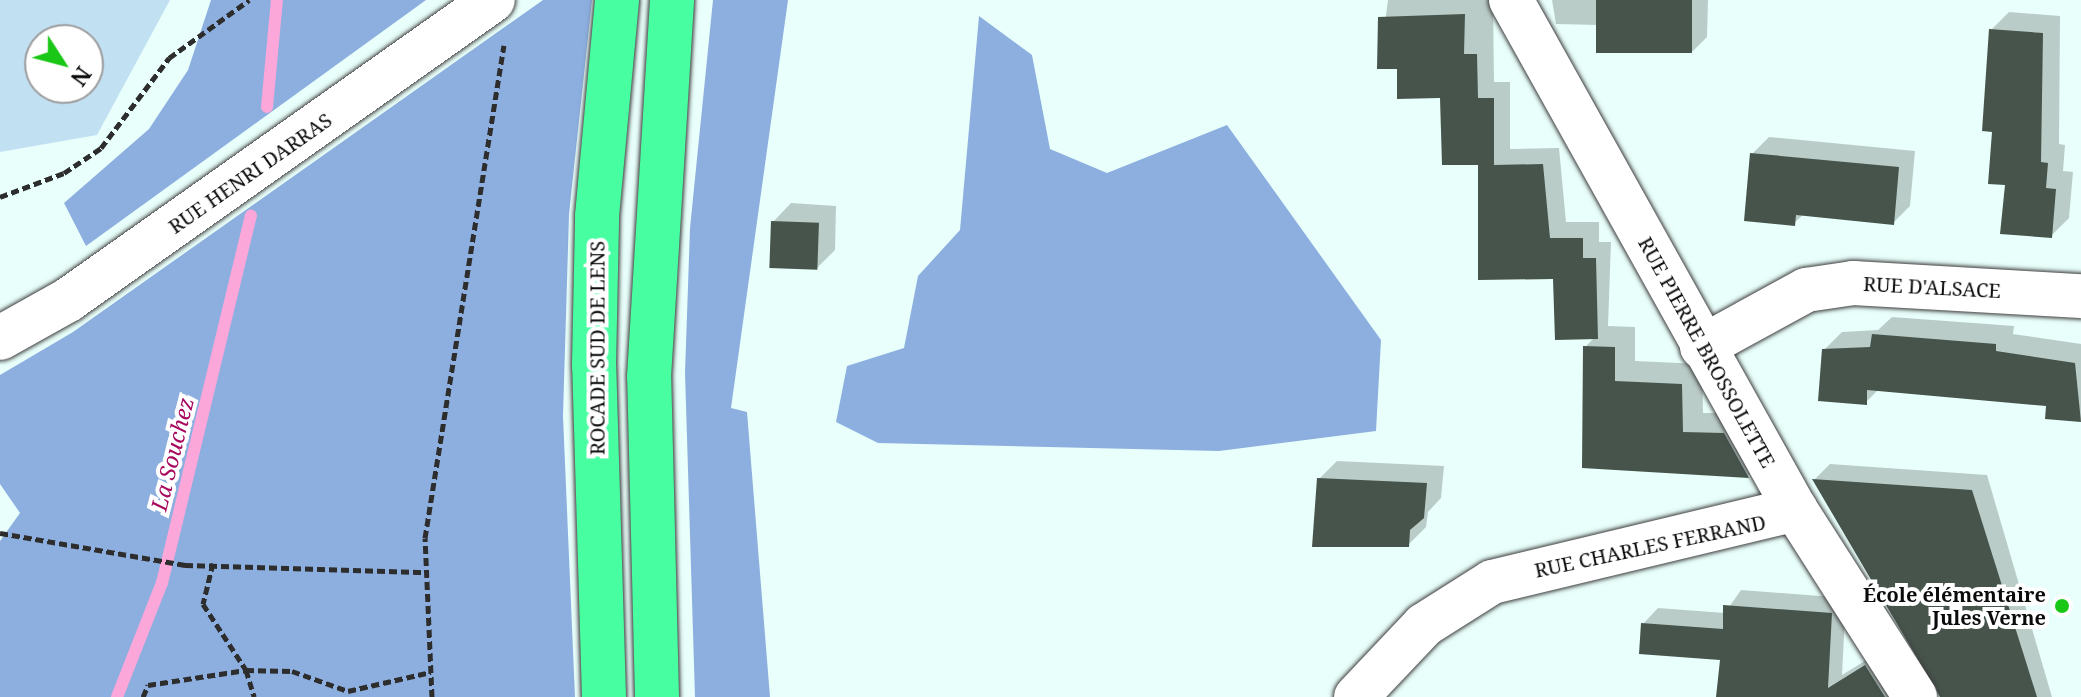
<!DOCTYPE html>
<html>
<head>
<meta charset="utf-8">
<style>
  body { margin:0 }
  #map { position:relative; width:2081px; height:697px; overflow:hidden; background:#e9fffb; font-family:"Noto Serif",serif }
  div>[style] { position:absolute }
  .forest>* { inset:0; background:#8dafdf }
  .pitch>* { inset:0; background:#c1e1f3 }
  .shadow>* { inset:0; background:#0003 }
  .stream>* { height:12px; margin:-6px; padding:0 6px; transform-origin:6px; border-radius:6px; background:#fca7da }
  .building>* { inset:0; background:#46544c; transform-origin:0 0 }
  .path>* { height:5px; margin-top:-2.5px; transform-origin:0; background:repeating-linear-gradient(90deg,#2d2d2d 0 8px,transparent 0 12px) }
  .roads { filter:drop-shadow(0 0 2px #3e3e3e) drop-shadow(0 0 2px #3e3e3e) }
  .minor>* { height:44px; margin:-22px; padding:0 22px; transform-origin:22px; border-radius:22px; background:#fff }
  .highway>* { height:44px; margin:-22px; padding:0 22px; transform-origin:22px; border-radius:22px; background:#47ffa0 }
  .dots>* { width:22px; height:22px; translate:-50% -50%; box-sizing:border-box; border:4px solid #fff; border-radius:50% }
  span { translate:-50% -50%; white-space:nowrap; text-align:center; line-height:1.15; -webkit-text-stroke:8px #fff; paint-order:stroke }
  .street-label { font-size:20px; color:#0b0b0b }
  .poi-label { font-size:20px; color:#0b0b0b; font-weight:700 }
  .right { translate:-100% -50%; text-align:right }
  .water-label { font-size:22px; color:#a7095e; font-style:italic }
  .north { position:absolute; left:24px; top:24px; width:80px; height:80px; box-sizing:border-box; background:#fff; border:2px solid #9d9d9d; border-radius:50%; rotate:126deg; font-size:22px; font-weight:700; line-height:32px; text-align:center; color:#0b0b0b }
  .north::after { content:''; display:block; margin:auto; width:28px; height:36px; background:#1ac716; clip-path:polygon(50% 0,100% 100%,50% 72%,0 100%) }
</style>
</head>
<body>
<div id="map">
  <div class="forest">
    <div style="clip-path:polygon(211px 0,426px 0,86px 246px,64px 203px,149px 129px,188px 70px)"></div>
    <div style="clip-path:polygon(543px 0,592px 0,569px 214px,563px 416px,575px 697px,0 697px,0 541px,20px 513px,0 484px,0 375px,73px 332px)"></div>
    <div style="clip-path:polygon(713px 0,788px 0,731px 408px,747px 412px,770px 697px,695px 697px,685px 373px,690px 228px)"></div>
    <div style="clip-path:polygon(979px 16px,1032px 55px,1050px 149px,1107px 173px,1227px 125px,1381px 340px,1376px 431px,1219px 451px,878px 443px,836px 422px,847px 366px,904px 348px,918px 276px,960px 230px)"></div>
  </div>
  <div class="pitch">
    <div style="clip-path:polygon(evenodd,0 0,170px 0,97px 135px,0 152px,0 0,40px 40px,88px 40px,88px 88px,40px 88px,40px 40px)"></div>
  </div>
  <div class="shadow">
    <div style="clip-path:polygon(1388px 0,1493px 0,1494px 82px,1510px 82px,1510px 149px,1559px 148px,1566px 222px,1599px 222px,1599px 242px,1611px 242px,1608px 326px,1635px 327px,1635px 361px,1702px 364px,1703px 413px,1745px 413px,1768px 455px,1748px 476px,1584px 466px,1585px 347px,1595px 337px,1442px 96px,1399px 67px,1379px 67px)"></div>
    <div style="clip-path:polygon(1552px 0,1708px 0,1707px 37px,1693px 51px,1598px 25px,1556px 24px)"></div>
    <div style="clip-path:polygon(2009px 12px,2060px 16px,2059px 144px,2065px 145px,2063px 171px,2073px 172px,2069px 218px,2051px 236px,2007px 183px,1994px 130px,1991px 30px)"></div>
    <div style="clip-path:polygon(1769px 137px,1915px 151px,1910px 206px,1893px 223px,1804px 214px,1794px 223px,1752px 154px)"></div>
    <div style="clip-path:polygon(791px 203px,836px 206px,835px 250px,817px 268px,773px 222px)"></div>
    <div style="clip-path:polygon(1892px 317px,2014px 326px,2013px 334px,2081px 344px,2081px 420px,2047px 417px,2048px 404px,1879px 389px,1866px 402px,1824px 350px,1842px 332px,1878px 330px)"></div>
    <div style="clip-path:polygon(1337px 461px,1444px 466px,1441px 498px,1428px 512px,1426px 527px,1408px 545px,1319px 479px)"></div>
    <div style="clip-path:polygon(1830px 464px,1987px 475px,2052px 697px,1942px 697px,1815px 479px)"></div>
    <div style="clip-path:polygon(1741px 590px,1846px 598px,1842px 675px,1881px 651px,1914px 697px,1741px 697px,1722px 658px,1643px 624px,1658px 608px,1725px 613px)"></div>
  </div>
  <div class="stream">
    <div style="left:267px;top:107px;width:107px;rotate:-84.7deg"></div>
    <div style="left:117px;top:697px;width:123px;rotate:-68.5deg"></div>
    <div style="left:162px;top:583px;width:378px;rotate:-76.4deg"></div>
  </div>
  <div class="building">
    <div style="left:1596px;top:0;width:96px;height:53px"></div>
    <div style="clip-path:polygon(1465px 14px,1464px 54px,1477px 54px,1478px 98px,1494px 98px,1494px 165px,1543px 164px,1550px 238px,1583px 238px,1583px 258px,1596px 258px,1598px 339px,1555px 340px,1553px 279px,1478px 280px,1478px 165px,1492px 165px,1442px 165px,1440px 98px,1397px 99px,1397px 69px,1377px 69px,1378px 17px)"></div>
    <div style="clip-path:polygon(1989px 29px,2043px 33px,2041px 162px,2048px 163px,2046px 188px,2056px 189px,2052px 238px,2000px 234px,2005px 185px,1988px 184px,1992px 132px,1982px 131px)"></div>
    <div style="clip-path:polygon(1750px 153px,1899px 167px,1894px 225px,1796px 215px,1795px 226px,1744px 221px)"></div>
    <div style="left:771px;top:221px;width:48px;height:47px;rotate:2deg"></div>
    <div style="clip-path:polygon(1872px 334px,1996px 344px,1996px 351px,2075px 363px,2081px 422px,2045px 419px,2046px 406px,1867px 390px,1867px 405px,1818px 401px,1822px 349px,1870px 347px)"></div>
    <div style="clip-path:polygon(1583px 346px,1615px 347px,1615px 381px,1682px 384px,1683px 432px,1724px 433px,1749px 478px,1582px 468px)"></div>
    <div style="clip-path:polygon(1317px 478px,1427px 483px,1424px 518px,1410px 530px,1409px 547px,1312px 547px)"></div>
    <div style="clip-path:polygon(1812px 479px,1972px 490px,2037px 697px,1940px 697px)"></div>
    <div style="clip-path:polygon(1723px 605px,1832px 613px,1828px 688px,1865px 665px,1885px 697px,1716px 697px,1720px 660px,1639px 654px,1641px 623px,1723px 629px)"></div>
  </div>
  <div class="path">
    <div style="left:0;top:197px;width:68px;rotate:-20.6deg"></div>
    <div style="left:64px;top:173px;width:45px;rotate:-34deg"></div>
    <div style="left:101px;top:148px;width:113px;rotate:-52.9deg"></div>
    <div style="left:169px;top:58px;width:99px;rotate:-35.9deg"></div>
    <div style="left:0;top:533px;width:188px;rotate:9.8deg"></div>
    <div style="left:185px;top:565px;width:242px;rotate:1.7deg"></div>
    <div style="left:213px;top:563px;width:42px;rotate:103.7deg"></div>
    <div style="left:203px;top:604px;width:79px;rotate:56.9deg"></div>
    <div style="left:246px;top:670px;width:28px;rotate:73deg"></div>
    <div style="left:143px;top:697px;width:13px;rotate:-67deg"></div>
    <div style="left:148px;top:685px;width:99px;rotate:-8.7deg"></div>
    <div style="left:246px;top:670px;width:46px;rotate:1.2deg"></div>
    <div style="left:292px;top:671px;width:59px;rotate:19.7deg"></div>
    <div style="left:348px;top:691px;width:85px;rotate:-12.9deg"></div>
    <div style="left:432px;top:697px;width:159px;rotate:-92.5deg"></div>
    <div style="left:425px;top:538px;width:499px;rotate:-80.9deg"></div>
  </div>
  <div class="roads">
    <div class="minor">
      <div style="left:1511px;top:0;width:583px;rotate:60.84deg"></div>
      <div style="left:1795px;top:509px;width:223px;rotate:57.4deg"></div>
      <div style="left:0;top:338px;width:78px;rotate:-29.2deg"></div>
      <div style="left:68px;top:300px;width:520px;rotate:-35.22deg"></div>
      <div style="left:1702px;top:347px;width:119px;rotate:-28.7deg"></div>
      <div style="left:1806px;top:290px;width:48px;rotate:-8.5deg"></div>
      <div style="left:1853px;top:283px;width:228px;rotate:3.3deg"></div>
      <div style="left:1356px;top:697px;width:99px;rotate:-46.6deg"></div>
      <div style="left:1424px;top:625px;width:80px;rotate:-32.3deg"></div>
      <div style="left:1492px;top:582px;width:312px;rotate:-13.5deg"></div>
    </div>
    <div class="highway">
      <div style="left:604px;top:697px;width:332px;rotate:-91.7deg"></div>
      <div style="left:594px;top:365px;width:149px;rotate:-88.8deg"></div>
      <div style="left:597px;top:216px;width:217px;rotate:-84.7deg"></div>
      <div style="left:657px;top:697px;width:320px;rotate:-91.4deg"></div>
      <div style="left:649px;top:377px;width:378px;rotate:-86.5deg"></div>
    </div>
  </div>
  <div class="dots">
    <div style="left:2062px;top:606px;background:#1ac716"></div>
  </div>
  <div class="street-label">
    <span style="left:250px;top:173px;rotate:-35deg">RUE HENRI DARRAS</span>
    <span style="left:1932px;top:287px;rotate:3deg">RUE D'ALSACE</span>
    <span style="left:597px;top:348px;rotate:-90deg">ROCADE SUD DE LENS</span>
    <span style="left:1707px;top:352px;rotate:61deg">RUE PIERRE BROSSOLETTE</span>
    <span style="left:1650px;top:546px;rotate:-12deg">RUE CHARLES FERRAND</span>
  </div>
  <div class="poi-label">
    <span class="right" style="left:2046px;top:606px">École élémentaire<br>Jules Verne</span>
  </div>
  <div class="water-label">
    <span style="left:172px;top:454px;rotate:-76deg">La Souchez</span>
  </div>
  <div class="north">N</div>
</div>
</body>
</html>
